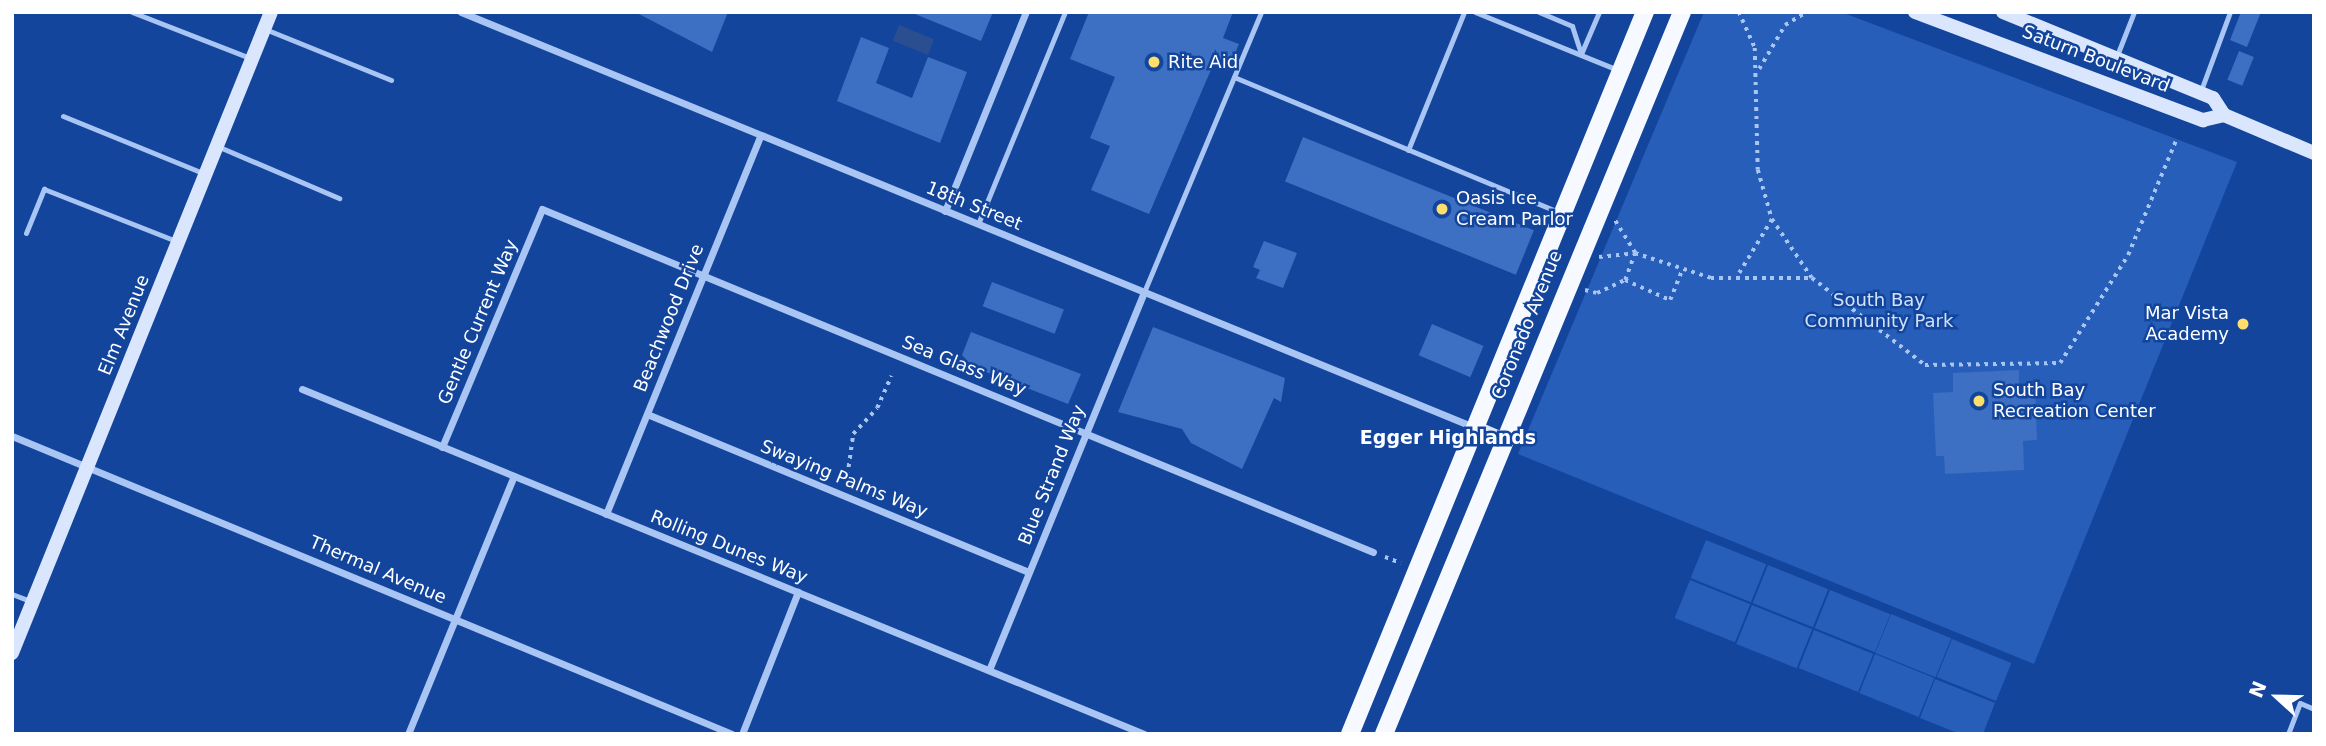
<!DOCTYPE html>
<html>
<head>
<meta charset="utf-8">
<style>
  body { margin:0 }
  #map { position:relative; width:2326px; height:746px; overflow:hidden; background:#13459c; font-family:"DejaVu Sans",sans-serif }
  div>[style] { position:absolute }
  .green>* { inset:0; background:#265eba; transform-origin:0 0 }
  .water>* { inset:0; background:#2b4e90; transform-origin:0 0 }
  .building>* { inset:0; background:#3d6fc3; transform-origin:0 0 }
  .path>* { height:3.5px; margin-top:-1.75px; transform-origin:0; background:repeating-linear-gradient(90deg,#a9c5f4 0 3.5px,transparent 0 8.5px) }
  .lane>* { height:5px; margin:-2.5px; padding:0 2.5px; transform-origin:2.5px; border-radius:2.5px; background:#a9c5f4 }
  .street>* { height:7px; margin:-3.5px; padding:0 3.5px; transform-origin:3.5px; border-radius:3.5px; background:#a9c5f4 }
  .secondary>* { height:14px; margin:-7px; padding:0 7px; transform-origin:7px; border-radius:7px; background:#d9e6fd }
  .primary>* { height:18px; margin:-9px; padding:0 9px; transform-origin:9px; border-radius:9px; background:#f6f9ff }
  .dots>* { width:19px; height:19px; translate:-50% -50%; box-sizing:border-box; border:4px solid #13459c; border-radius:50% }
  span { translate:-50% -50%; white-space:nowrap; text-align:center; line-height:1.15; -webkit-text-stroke:5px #13459c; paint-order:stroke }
  .street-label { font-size:18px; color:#fff }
  .poi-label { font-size:18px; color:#fff }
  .left { translate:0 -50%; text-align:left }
  .right { translate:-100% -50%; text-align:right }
  .park-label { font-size:18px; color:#d1e2fd }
  .neighbourhood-label { font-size:19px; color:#fff; font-weight:700 }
  .frame { position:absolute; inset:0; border:14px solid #fff; pointer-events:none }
  .north { position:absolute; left:2242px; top:662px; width:70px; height:70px; -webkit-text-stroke:5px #13459c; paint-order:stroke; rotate:292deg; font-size:19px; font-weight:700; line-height:28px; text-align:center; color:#fff }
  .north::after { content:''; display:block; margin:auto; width:24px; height:32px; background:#fff; clip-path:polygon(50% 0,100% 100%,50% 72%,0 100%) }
</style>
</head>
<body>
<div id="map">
  <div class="green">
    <div style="clip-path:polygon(1704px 12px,1841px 12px,2237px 162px,2034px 664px,1518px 454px)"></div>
    <div style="left:1706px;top:540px;width:65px;height:41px;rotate:22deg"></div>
    <div style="left:1768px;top:565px;width:65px;height:41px;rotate:22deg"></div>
    <div style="left:1690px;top:580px;width:65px;height:41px;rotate:22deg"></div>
    <div style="left:1830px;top:590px;width:65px;height:41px;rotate:22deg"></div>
    <div style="left:1752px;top:605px;width:65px;height:42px;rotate:22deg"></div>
    <div style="left:1891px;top:614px;width:65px;height:42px;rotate:22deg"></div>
    <div style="left:1814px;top:630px;width:64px;height:41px;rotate:22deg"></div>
    <div style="left:1952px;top:639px;width:64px;height:41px;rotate:22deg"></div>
    <div style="left:1875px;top:654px;width:64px;height:42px;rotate:22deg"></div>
    <div style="clip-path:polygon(1935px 679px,1995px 703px,1983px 734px,1960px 734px,1920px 718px)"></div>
  </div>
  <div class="water">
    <div style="left:899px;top:25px;width:38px;height:17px;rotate:22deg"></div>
  </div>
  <div class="building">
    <div style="clip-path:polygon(635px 12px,728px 12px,712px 52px)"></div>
    <div style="clip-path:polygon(910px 12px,993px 12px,981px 41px)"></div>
    <div style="clip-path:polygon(1089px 12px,1233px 12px,1223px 38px,1239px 44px,1228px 70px,1213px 65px,1149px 214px,1091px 190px,1110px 146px,1090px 138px,1115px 77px,1070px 59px)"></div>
    <div style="clip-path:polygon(2241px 12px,2261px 12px,2247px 47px,2230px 40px)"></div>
    <div style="clip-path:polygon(861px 37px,889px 48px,876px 83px,912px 98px,928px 57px,967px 72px,940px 143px,837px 101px)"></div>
    <div style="left:2239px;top:51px;width:16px;height:31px;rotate:22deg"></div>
    <div style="left:1303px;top:137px;width:249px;height:48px;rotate:22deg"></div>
    <div style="clip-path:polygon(1264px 241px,1297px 253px,1283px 288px,1256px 278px,1260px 270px,1253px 267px)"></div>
    <div style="left:992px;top:282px;width:77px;height:26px;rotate:21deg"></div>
    <div style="left:1432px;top:324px;width:56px;height:34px;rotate:23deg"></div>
    <div style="clip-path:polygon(1153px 327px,1285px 378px,1281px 402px,1274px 398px,1242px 469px,1191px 443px,1182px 429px,1118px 412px)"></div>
    <div style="clip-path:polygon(971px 332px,1081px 374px,1068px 404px,973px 367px,962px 355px)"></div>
    <div style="clip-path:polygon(2019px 370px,2019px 384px,2035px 383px,2037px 440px,2023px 441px,2024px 470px,1945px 474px,1944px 456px,1936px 456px,1933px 393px,1953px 392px,1953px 373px)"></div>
  </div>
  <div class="path">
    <div style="left:1739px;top:12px;width:39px;rotate:66deg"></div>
    <div style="left:1755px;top:48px;width:122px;rotate:88.6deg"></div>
    <div style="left:1758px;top:170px;width:51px;rotate:74.1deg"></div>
    <div style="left:1772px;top:219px;width:71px;rotate:55.9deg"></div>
    <div style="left:1812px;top:278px;width:143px;rotate:37.6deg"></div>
    <div style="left:1925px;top:365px;width:135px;rotate:-0.8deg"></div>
    <div style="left:2060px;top:363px;width:128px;rotate:-57.8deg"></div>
    <div style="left:2128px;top:255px;width:125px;rotate:-67.3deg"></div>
    <div style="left:1759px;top:69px;width:51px;rotate:-59.4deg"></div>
    <div style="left:1785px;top:25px;width:26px;rotate:-31deg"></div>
    <div style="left:1599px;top:257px;width:36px;rotate:-6deg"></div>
    <div style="left:1635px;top:253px;width:80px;rotate:18.2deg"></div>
    <div style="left:1711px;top:278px;width:101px"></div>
    <div style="left:1739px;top:273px;width:63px;rotate:-58.6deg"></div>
    <div style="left:1625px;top:280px;width:49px;rotate:24deg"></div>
    <div style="left:1670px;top:300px;width:31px;rotate:-68deg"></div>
    <div style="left:1585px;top:290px;width:12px;rotate:14deg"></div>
    <div style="left:1597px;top:293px;width:31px;rotate:-25deg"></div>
    <div style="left:1625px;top:280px;width:29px;rotate:-70deg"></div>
    <div style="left:1635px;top:253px;width:39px;rotate:-122deg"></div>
    <div style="left:846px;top:484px;width:50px;rotate:-82deg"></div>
    <div style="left:853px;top:434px;width:35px;rotate:-47deg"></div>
    <div style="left:877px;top:408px;width:35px;rotate:-66deg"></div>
    <div style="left:1385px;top:557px;width:17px;rotate:21deg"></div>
  </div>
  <div class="lane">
    <div style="left:132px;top:12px;width:127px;rotate:21.3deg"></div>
    <div style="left:1475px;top:12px;width:154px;rotate:22.1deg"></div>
    <div style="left:1539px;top:12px;width:36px;rotate:23deg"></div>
    <div style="left:1572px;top:26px;width:29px;rotate:72deg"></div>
    <div style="left:265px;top:29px;width:136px;rotate:22deg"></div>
    <div style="left:1581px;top:54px;width:46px;rotate:-66.8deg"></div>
    <div style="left:2116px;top:58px;width:49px;rotate:-68.6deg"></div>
    <div style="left:1234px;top:77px;width:354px;rotate:22.6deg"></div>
    <div style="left:2200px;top:93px;width:86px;rotate:-69.7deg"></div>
    <div style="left:63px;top:116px;width:151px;rotate:22.2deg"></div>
    <div style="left:217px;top:146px;width:133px;rotate:23.1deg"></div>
    <div style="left:1408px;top:150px;width:149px;rotate:-67.9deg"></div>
    <div style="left:978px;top:224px;width:229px;rotate:-67.7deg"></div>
    <div style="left:26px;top:233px;width:48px;rotate:-67.8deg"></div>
    <div style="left:44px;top:189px;width:142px;rotate:21.5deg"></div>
    <div style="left:1144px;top:292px;width:303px;rotate:-67.3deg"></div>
    <div style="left:12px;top:594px;width:19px;rotate:21deg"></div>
    <div style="left:2288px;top:734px;width:33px;rotate:-69deg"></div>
    <div style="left:2300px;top:703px;width:15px;rotate:23deg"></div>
  </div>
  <div class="street">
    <div style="left:461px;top:12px;width:1095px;rotate:22.28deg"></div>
    <div style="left:945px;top:211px;width:215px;rotate:-67.9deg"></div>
    <div style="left:302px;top:389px;width:910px;rotate:22.28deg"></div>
    <div style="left:647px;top:414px;width:413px;rotate:22.5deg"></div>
    <div style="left:12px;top:436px;width:779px;rotate:22.48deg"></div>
    <div style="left:442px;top:447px;width:258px;rotate:-67.2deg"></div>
    <div style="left:542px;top:209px;width:899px;rotate:22.43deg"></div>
    <div style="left:606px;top:514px;width:409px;rotate:-67.8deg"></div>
    <div style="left:989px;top:670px;width:409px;rotate:-67.7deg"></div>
    <div style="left:408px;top:734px;width:279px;rotate:-67.7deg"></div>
    <div style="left:742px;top:734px;width:153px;rotate:-68.5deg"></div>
  </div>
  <div class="secondary">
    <div style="left:1915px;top:12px;width:308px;rotate:20.6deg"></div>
    <div style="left:2203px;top:120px;width:22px;rotate:-13deg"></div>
    <div style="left:2224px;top:115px;width:98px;rotate:22.9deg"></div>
    <div style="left:2003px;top:12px;width:227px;rotate:22.3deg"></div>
    <div style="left:2213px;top:98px;width:20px;rotate:57deg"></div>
    <div style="left:1476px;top:428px;width:28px;rotate:23deg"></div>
    <div style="left:12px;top:653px;width:691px;rotate:-68deg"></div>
  </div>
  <div class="primary">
    <div style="left:1350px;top:734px;width:780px;rotate:-67.78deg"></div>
    <div style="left:1384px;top:734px;width:781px;rotate:-67.57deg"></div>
  </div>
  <div class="dots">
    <div style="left:1154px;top:62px;background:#ffdf6c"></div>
    <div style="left:1442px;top:209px;background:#ffdf6c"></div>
    <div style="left:2243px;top:324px;background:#ffdf6c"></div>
    <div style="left:1979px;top:401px;background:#ffdf6c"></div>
  </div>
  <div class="street-label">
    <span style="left:2096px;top:59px;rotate:21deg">Saturn Boulevard</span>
    <span style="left:974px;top:206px;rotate:22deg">18th Street</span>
    <span style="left:669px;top:318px;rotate:-68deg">Beachwood Drive</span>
    <span style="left:478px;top:322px;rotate:-67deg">Gentle Current Way</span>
    <span style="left:124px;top:325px;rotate:-68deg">Elm Avenue</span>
    <span style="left:1527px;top:325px;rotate:-68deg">Coronado Avenue</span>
    <span style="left:964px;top:366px;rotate:22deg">Sea Glass Way</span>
    <span style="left:1052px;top:475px;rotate:-68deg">Blue Strand Way</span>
    <span style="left:844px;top:479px;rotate:22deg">Swaying Palms Way</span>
    <span style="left:729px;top:547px;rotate:22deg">Rolling Dunes Way</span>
    <span style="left:378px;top:570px;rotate:23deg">Thermal Avenue</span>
  </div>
  <div class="poi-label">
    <span class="left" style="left:1168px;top:62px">Rite Aid</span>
    <span class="left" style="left:1456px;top:209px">Oasis Ice<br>Cream Parlor</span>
    <span class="right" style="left:2229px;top:324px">Mar Vista<br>Academy</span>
    <span class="left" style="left:1993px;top:401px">South Bay<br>Recreation Center</span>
  </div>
  <div class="park-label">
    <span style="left:1879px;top:311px">South Bay<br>Community Park</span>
  </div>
  <div class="neighbourhood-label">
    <span style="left:1448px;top:438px">Egger Highlands</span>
  </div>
  <div class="frame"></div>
  <div class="north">N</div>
</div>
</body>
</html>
